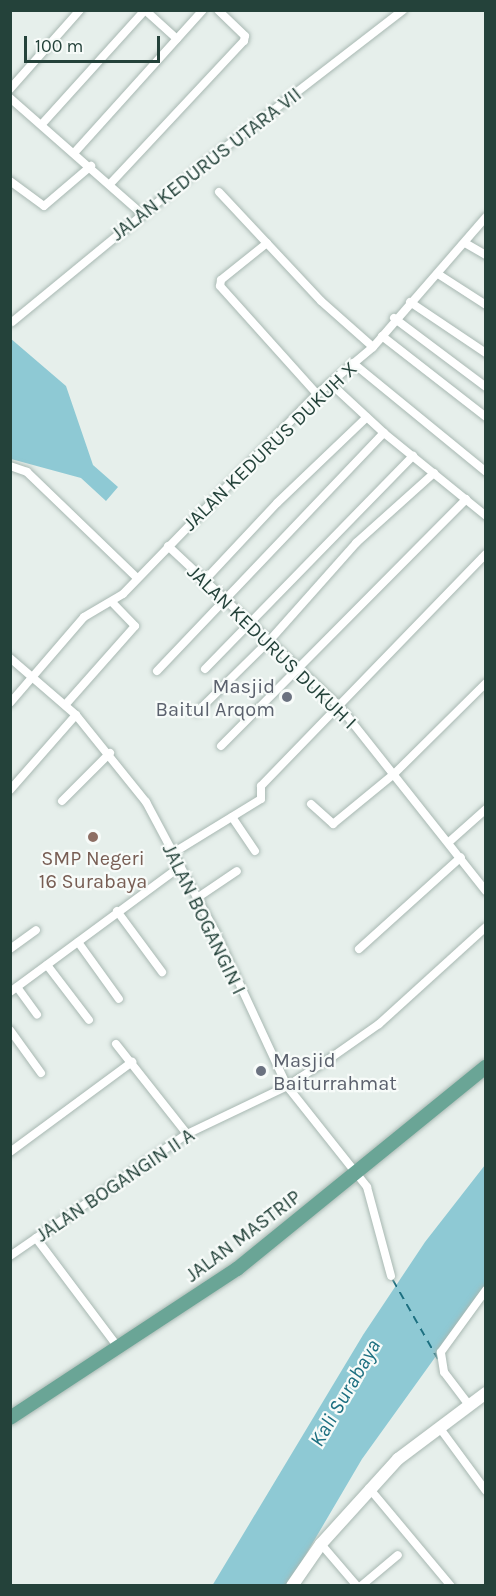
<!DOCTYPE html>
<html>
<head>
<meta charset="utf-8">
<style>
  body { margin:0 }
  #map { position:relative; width:496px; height:1596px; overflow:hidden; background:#e6efeb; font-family:Karla,sans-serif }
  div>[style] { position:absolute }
  .water>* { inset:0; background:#8ec9d4 }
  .ferry>* { height:1.5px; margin-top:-0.75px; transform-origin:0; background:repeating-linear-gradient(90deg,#1c6f80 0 8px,transparent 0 14px) }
  .roads { filter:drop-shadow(0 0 2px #a8b8b2) drop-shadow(0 0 2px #a8b8b2) }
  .minor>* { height:8px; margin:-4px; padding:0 4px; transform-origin:4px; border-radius:4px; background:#fff }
  .secondary>* { height:12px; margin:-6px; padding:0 6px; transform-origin:6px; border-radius:6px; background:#fff }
  .primary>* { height:14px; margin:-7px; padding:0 7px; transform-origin:7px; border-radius:7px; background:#6aa596 }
  .dots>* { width:16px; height:16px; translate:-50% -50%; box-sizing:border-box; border:3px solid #f7fbf9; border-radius:50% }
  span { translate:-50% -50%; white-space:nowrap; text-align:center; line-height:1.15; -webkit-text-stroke:4.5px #f7fbf9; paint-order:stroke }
  .street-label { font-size:20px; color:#24423a }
  .worship-label { font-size:20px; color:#5b616d }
  .right { translate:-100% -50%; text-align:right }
  .left { translate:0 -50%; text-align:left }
  .education-label { font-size:20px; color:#785e54 }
  .water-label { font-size:21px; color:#1c6f80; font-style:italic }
  .frame { position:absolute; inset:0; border:12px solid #24423a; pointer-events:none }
  .scale { position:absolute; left:24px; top:36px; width:136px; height:27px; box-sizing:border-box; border:3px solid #24423a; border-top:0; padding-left:8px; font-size:18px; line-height:21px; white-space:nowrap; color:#24423a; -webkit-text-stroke:4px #f7fbf9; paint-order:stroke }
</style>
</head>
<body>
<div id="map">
  <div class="water">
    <div style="clip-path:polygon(10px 338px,66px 386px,93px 465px,118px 487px,106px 501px,81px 478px,11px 459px)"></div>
    <div style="clip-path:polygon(485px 1165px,485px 1288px,362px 1459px,288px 1585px,212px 1586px,363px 1335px,425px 1242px)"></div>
  </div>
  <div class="ferry">
    <div style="left:393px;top:1280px;width:91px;rotate:60.3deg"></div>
  </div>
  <div class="roads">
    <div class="minor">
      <div style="left:145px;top:10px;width:43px;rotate:42.2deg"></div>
      <div style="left:10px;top:89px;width:106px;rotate:-48.5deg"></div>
      <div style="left:10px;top:98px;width:176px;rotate:41.3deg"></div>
      <div style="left:42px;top:124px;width:154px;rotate:-47.9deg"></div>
      <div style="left:75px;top:152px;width:191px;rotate:-48deg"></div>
      <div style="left:10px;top:181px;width:42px;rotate:36.3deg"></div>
      <div style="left:44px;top:206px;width:62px;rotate:-40.4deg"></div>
      <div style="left:110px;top:184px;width:196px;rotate:-46.9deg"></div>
      <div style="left:244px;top:41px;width:5px;rotate:-79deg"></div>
      <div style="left:245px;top:36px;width:37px;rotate:-136deg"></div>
      <div style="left:219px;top:192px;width:149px;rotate:46.9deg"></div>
      <div style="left:321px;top:301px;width:69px;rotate:41.5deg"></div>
      <div style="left:267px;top:243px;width:59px;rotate:141.2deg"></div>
      <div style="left:221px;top:280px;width:6px;rotate:99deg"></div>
      <div style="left:220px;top:286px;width:145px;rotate:48.1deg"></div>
      <div style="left:465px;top:243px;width:24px;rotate:30deg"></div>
      <div style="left:438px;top:274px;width:57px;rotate:32.9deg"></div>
      <div style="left:410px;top:302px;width:92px;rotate:33.9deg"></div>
      <div style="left:394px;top:318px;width:115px;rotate:36.9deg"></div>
      <div style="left:12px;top:322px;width:255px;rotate:-39.4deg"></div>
      <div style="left:209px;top:160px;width:245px;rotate:-37.7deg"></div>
      <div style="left:382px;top:336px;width:132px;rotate:37.9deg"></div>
      <div style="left:353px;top:363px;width:172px;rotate:39.3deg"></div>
      <div style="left:330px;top:383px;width:74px;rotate:42.8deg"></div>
      <div style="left:384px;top:433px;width:132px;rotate:39.1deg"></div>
      <div style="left:10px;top:466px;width:18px;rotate:19deg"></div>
      <div style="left:27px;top:472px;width:153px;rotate:43.9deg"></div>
      <div style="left:168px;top:546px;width:236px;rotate:43.1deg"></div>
      <div style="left:340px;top:707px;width:235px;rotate:51.6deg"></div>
      <div style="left:204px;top:581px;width:107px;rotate:-46.9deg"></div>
      <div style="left:277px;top:503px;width:124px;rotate:-43.7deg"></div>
      <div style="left:10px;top:658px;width:87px;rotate:40.8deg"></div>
      <div style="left:76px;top:715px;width:112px;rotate:51.2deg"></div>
      <div style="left:146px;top:802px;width:146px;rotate:61.9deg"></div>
      <div style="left:215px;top:931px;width:171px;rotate:65.1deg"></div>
      <div style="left:287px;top:1086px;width:129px;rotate:51.6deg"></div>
      <div style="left:367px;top:1187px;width:92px;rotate:74.9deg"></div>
      <div style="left:205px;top:669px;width:298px;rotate:-45.7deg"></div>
      <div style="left:157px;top:671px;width:329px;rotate:-46.4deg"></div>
      <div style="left:10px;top:703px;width:113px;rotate:-49.3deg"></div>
      <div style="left:84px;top:617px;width:45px;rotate:-30.5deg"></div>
      <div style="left:123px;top:594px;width:279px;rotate:-45.9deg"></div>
      <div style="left:317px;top:394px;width:73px;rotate:-40deg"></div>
      <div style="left:373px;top:347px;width:172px;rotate:-49deg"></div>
      <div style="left:66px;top:704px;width:104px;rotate:-48.5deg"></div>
      <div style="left:135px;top:626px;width:32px;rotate:-134deg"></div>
      <div style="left:197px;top:712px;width:103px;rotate:-44.6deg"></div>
      <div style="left:270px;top:640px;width:130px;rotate:-48.4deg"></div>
      <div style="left:356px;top:543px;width:105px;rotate:-41.9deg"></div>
      <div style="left:221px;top:746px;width:348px;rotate:-45.2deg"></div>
      <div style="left:10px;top:790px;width:100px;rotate:-48.7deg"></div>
      <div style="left:62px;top:801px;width:68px;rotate:-45deg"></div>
      <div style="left:311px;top:804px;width:30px;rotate:42deg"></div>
      <div style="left:333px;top:824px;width:79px;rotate:-39.3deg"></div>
      <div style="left:394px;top:774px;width:129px;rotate:-44.7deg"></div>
      <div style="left:232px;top:817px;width:41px;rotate:55.9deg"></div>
      <div style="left:449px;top:842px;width:50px;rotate:-41.7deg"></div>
      <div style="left:173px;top:853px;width:103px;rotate:-31.5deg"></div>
      <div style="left:261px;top:799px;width:13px;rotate:-90deg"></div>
      <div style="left:261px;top:786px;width:323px;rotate:-45.9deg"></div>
      <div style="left:197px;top:898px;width:48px;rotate:-34deg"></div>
      <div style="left:117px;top:911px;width:76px;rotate:53.6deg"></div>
      <div style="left:78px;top:942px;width:70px;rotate:54.3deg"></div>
      <div style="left:10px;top:949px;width:32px;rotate:-36deg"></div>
      <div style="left:359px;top:949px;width:137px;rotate:-42deg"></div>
      <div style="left:47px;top:965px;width:69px;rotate:52.6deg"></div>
      <div style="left:17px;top:987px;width:34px;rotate:54deg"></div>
      <div style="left:10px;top:992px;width:212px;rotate:-36.4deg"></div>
      <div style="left:10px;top:1030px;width:53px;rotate:54.2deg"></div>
      <div style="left:116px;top:1044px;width:115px;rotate:51.7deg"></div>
      <div style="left:10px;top:1152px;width:152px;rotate:-36.4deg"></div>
      <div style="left:36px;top:1238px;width:135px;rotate:53.1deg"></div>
      <div style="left:10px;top:1256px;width:215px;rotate:-34.6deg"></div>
      <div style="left:187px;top:1134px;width:111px;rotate:-25.6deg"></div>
      <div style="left:287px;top:1086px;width:54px;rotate:-32.8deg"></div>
      <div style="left:332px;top:1057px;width:57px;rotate:-35.1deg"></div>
      <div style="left:379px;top:1024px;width:144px;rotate:-42.2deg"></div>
      <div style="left:469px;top:1405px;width:41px;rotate:-127.1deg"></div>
      <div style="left:444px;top:1372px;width:20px;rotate:-99deg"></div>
      <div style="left:441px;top:1352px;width:77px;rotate:-54deg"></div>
      <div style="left:439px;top:1427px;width:79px;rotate:53.7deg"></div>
      <div style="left:369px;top:1488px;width:128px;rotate:50.1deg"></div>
      <div style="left:321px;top:1544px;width:55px;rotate:49.4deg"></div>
      <div style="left:361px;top:1586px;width:48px;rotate:-40deg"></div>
    </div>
    <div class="secondary">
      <div style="left:292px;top:1586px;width:51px;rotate:-55.4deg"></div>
      <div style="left:321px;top:1544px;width:115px;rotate:-47.8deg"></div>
      <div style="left:398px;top:1459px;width:110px;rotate:-36.9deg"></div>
    </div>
    <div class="primary">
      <div style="left:10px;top:1418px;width:272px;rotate:-33.3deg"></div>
      <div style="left:237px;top:1269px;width:321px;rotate:-39.1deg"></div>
    </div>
  </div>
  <div class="dots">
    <div style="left:287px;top:697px;background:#6b7280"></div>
    <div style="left:93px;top:837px;background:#8d6e63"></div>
    <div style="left:261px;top:1071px;background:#6b7280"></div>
  </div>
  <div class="street-label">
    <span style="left:206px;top:164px;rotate:-38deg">JALAN KEDURUS UTARA VII</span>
    <span style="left:270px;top:446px;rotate:-44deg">JALAN KEDURUS DUKUH X</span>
    <span style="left:272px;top:647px;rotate:44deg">JALAN KEDURUS DUKUH I</span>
    <span style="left:204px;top:919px;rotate:64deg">JALAN BOGANGIN I</span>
    <span style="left:115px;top:1185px;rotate:-34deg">JALAN BOGANGIN II A</span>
    <span style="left:243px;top:1236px;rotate:-37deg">JALAN MASTRIP</span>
  </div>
  <div class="worship-label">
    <span class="right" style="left:275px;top:698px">Masjid<br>Baitul Arqom</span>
    <span class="left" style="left:273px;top:1072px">Masjid<br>Baiturrahmat</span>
  </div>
  <div class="education-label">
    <span style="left:93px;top:870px">SMP Negeri<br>16 Surabaya</span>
  </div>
  <div class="water-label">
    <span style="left:345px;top:1393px;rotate:-60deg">Kali Surabaya</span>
  </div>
  <div class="frame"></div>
  <div class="scale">100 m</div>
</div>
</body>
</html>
